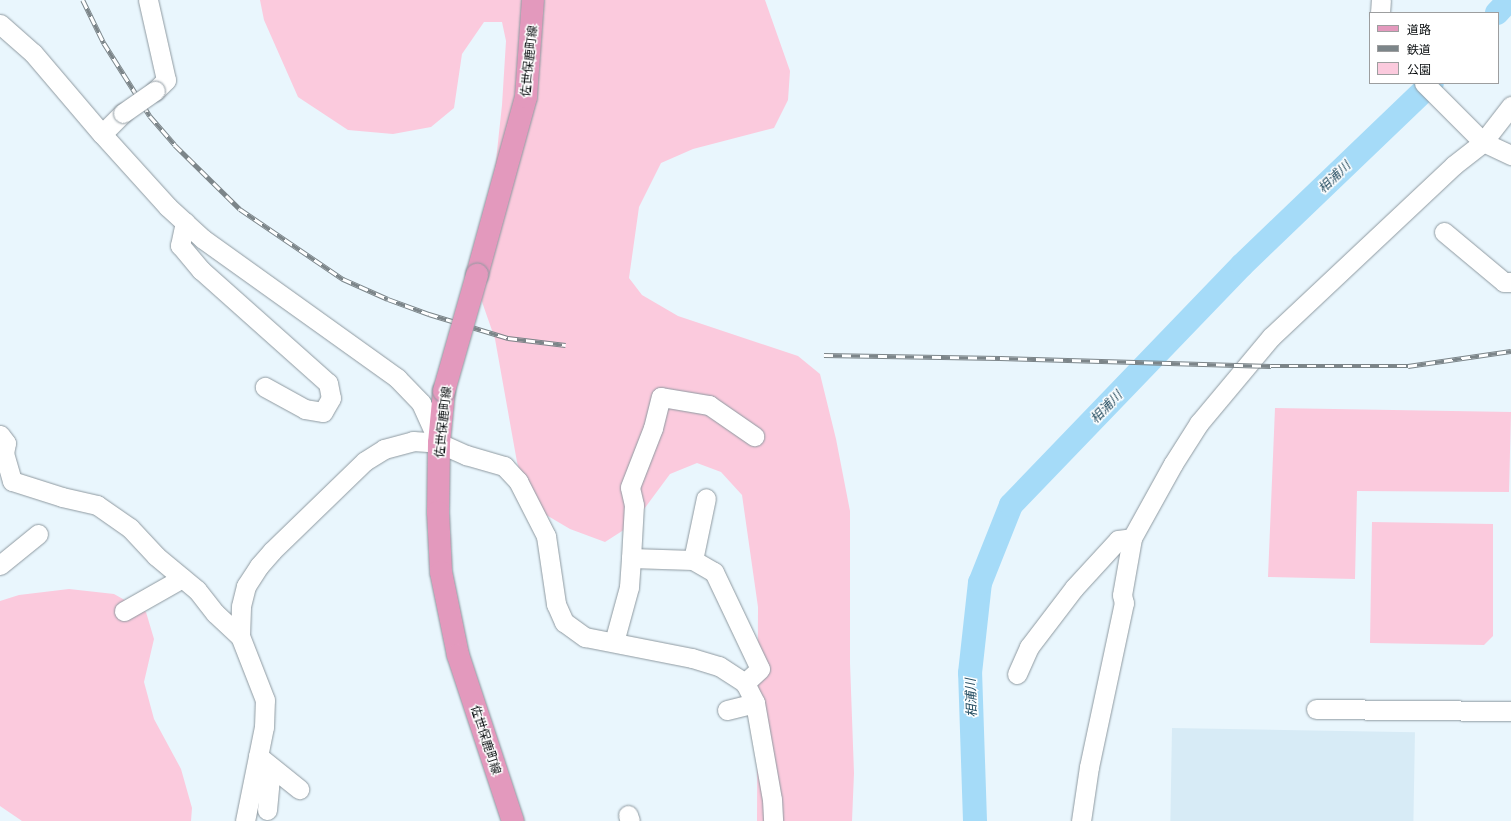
<!DOCTYPE html>
<html>
<head>
<meta charset="utf-8">
<style>
  body { margin:0 }
  #map { position:relative; width:1511px; height:821px; overflow:hidden; background:#e9f6fd; font-family:Lato,"Noto Sans JP",sans-serif }
  div>[style] { position:absolute }
  .built>* { inset:0; background:#d7ebf6; transform-origin:0 0 }
  .green>* { inset:0; background:#fbcadd }
  .river>* { height:24px; margin:-12px; padding:0 12px; transform-origin:12px; border-radius:12px; background:#a5dbf8 }
  .roads { filter:drop-shadow(0 0 1px #8e99a0) drop-shadow(0 0 1px #8e99a0) }
  .minor>* { height:19px; margin:-9.5px; padding:0 9.5px; transform-origin:9.5px; border-radius:9.5px; background:#fff }
  .major>* { height:22px; margin:-11px; padding:0 11px; transform-origin:11px; border-radius:11px; background:#e399bd }
  .rail>* { height:4.5px; margin-top:-2.25px; transform-origin:0; background:repeating-linear-gradient(90deg,#fff 0 9px,#7c8589 0 18px); box-sizing:border-box; border-block:1px solid #7c8589 }
  .bridges { filter:drop-shadow(0 0 1px #8e99a0) drop-shadow(0 0 1px #8e99a0) }
  .minor-bridge>* { height:19px; margin:-9.5px; padding:0 9.5px; transform-origin:9.5px; border-radius:9.5px; background:#fff }
  .major-bridge>* { height:22px; margin:-11px; padding:0 11px; transform-origin:11px; border-radius:11px; background:#e399bd }
  span { translate:-50% -50%; white-space:nowrap; text-align:center; line-height:1.15; -webkit-text-stroke:3px #fff; paint-order:stroke }
  .street-label { font-size:12px; color:#090d0f }
  .water-label { font-size:13px; color:#244d61; font-style:italic }
  .legend { position:absolute; left:1369px; top:12px; width:130px; height:72px; box-sizing:border-box; background:#fff; border:1px solid #9d9e9f; margin:0; padding:5px 7px; list-style:none; font-size:12px; color:#090d0f }
  .legend li { display:flex; align-items:center; gap:8px; height:20px }
  .legend b { width:20px; border:1px solid #9d9e9f }
</style>
</head>
<body>
<div id="map">
  <div class="built">
    <div style="left:1172px;top:728px;width:243px;height:94px;rotate:1deg"></div>
  </div>
  <div class="green">
    <div style="clip-path:polygon(260px 0,765px 0,790px 71px,788px 100px,774px 128px,693px 149px,661px 163px,639px 207px,629px 278px,642px 295px,678px 316px,798px 356px,820px 374px,836px 439px,850px 511px,850px 663px,854px 773px,852px 821px,757px 821px,758px 607px,742px 495px,721px 472px,697px 463px,670px 474px,633px 524px,605px 542px,570px 529px,531px 506px,517px 462px,495px 339px,481px 299px,502px 105px,506px 41px,502px 22px,484px 22px,462px 54px,454px 108px,431px 127px,393px 134px,348px 130px,298px 97px,264px 20px)"></div>
    <div style="clip-path:polygon(1275px 408px,1511px 412px,1509px 492px,1357px 491px,1355px 579px,1268px 577px)"></div>
    <div style="clip-path:polygon(1372px 522px,1493px 524px,1493px 636px,1484px 645px,1370px 643px)"></div>
    <div style="clip-path:polygon(69px 589px,114px 594px,146px 612px,154px 639px,144px 682px,154px 719px,181px 769px,192px 808px,191px 821px,22px 821px,0 806px,0 601px,19px 595px)"></div>
  </div>
  <div class="river">
    <div style="left:1497px;top:13px;width:18px;rotate:-47deg"></div>
    <div style="left:975px;top:821px;width:148px;rotate:-91.9deg"></div>
    <div style="left:970px;top:673px;width:91px;rotate:-83.7deg"></div>
    <div style="left:980px;top:583px;width:84px;rotate:-68.3deg"></div>
    <div style="left:1011px;top:505px;width:333px;rotate:-46.1deg"></div>
    <div style="left:1242px;top:265px;width:263px;rotate:-43.8deg"></div>
  </div>
  <div class="roads">
    <div class="minor">
      <div style="left:148px;top:0;width:82px;rotate:77.3deg"></div>
      <div style="left:166px;top:80px;width:16px;rotate:135deg"></div>
      <div style="left:1380px;top:13px;width:13px;rotate:-86deg"></div>
      <div style="left:0;top:24px;width:44px;rotate:41.3deg"></div>
      <div style="left:33px;top:53px;width:106px;rotate:49.6deg"></div>
      <div style="left:102px;top:134px;width:98px;rotate:47.9deg"></div>
      <div style="left:168px;top:207px;width:47px;rotate:42.4deg"></div>
      <div style="left:203px;top:239px;width:239px;rotate:35.6deg"></div>
      <div style="left:397px;top:378px;width:35px;rotate:46deg"></div>
      <div style="left:421px;top:403px;width:44px;rotate:65.8deg"></div>
      <div style="left:1424px;top:83px;width:83px;rotate:45deg"></div>
      <div style="left:1483px;top:142px;width:31px;rotate:25deg"></div>
      <div style="left:102px;top:134px;width:30px;rotate:-45deg"></div>
      <div style="left:185px;top:222px;width:24px;rotate:102deg"></div>
      <div style="left:180px;top:245px;width:33px;rotate:50deg"></div>
      <div style="left:201px;top:270px;width:170px;rotate:41.7deg"></div>
      <div style="left:328px;top:383px;width:15px;rotate:79deg"></div>
      <div style="left:331px;top:398px;width:16px;rotate:120deg"></div>
      <div style="left:323px;top:412px;width:18px;rotate:-171deg"></div>
      <div style="left:305px;top:409px;width:46px;rotate:-151.2deg"></div>
      <div style="left:1444px;top:232px;width:78px;rotate:39.8deg"></div>
      <div style="left:1504px;top:282px;width:7px"></div>
      <div style="left:0;top:435px;width:10px;rotate:53deg"></div>
      <div style="left:6px;top:443px;width:10px;rotate:101deg"></div>
      <div style="left:4px;top:453px;width:29px;rotate:74deg"></div>
      <div style="left:12px;top:481px;width:52px;rotate:17.7deg"></div>
      <div style="left:62px;top:497px;width:36px;rotate:13deg"></div>
      <div style="left:97px;top:505px;width:40px;rotate:34.9deg"></div>
      <div style="left:130px;top:528px;width:38px;rotate:47deg"></div>
      <div style="left:156px;top:556px;width:53px;rotate:39.7deg"></div>
      <div style="left:197px;top:590px;width:29px;rotate:52deg"></div>
      <div style="left:215px;top:613px;width:34px;rotate:43deg"></div>
      <div style="left:631px;top:558px;width:53px;rotate:-86.8deg"></div>
      <div style="left:634px;top:505px;width:18px;rotate:-103deg"></div>
      <div style="left:630px;top:487px;width:63px;rotate:-68.7deg"></div>
      <div style="left:653px;top:428px;width:32px;rotate:-76deg"></div>
      <div style="left:661px;top:397px;width:49px;rotate:9.5deg"></div>
      <div style="left:709px;top:405px;width:55px;rotate:34.6deg"></div>
      <div style="left:693px;top:560px;width:63px;rotate:-78.2deg"></div>
      <div style="left:0;top:565px;width:49px;rotate:-39.2deg"></div>
      <div style="left:124px;top:611px;width:67px;rotate:-29.6deg"></div>
      <div style="left:614px;top:642px;width:57px;rotate:-74.7deg"></div>
      <div style="left:629px;top:587px;width:29px;rotate:-86deg"></div>
      <div style="left:631px;top:558px;width:62px;rotate:1.8deg"></div>
      <div style="left:693px;top:560px;width:24px;rotate:30deg"></div>
      <div style="left:714px;top:572px;width:107px;rotate:64.6deg"></div>
      <div style="left:760px;top:669px;width:21px;rotate:137deg"></div>
      <div style="left:1017px;top:674px;width:30px;rotate:-66deg"></div>
      <div style="left:1029px;top:647px;width:74px;rotate:-52.7deg"></div>
      <div style="left:1074px;top:588px;width:65px;rotate:-47.5deg"></div>
      <div style="left:1118px;top:540px;width:14px;rotate:-8deg"></div>
      <div style="left:1316px;top:709px;width:195px;rotate:0.6deg"></div>
      <div style="left:727px;top:710px;width:29px;rotate:-14deg"></div>
      <div style="left:258px;top:756px;width:53px;rotate:38.8deg"></div>
      <div style="left:267px;top:810px;width:43px;rotate:-84.7deg"></div>
      <div style="left:628px;top:815px;width:6px;rotate:72deg"></div>
      <div style="left:245px;top:821px;width:96px;rotate:-78.6deg"></div>
      <div style="left:264px;top:727px;width:27px;rotate:-88deg"></div>
      <div style="left:265px;top:700px;width:69px;rotate:-111.3deg"></div>
      <div style="left:240px;top:636px;width:30px;rotate:-88deg"></div>
      <div style="left:241px;top:606px;width:21px;rotate:-76deg"></div>
      <div style="left:246px;top:586px;width:24px;rotate:-57deg"></div>
      <div style="left:259px;top:566px;width:20px;rotate:-49deg"></div>
      <div style="left:272px;top:551px;width:129px;rotate:-44.1deg"></div>
      <div style="left:365px;top:461px;width:22px;rotate:-32deg"></div>
      <div style="left:384px;top:449px;width:30px;rotate:-15deg"></div>
      <div style="left:413px;top:441px;width:26px;rotate:4deg"></div>
      <div style="left:439px;top:443px;width:30px;rotate:24deg"></div>
      <div style="left:466px;top:455px;width:40px;rotate:16deg"></div>
      <div style="left:504px;top:466px;width:21px;rotate:47deg"></div>
      <div style="left:518px;top:481px;width:62px;rotate:63deg"></div>
      <div style="left:546px;top:536px;width:69px;rotate:81.6deg"></div>
      <div style="left:556px;top:604px;width:20px;rotate:66deg"></div>
      <div style="left:564px;top:622px;width:26px;rotate:36deg"></div>
      <div style="left:585px;top:637px;width:109px;rotate:11.1deg"></div>
      <div style="left:692px;top:658px;width:28px;rotate:17deg"></div>
      <div style="left:719px;top:666px;width:31px;rotate:33deg"></div>
      <div style="left:745px;top:683px;width:22px;rotate:63deg"></div>
      <div style="left:755px;top:703px;width:97px;rotate:80deg"></div>
      <div style="left:772px;top:799px;width:22px;rotate:87deg"></div>
      <div style="left:1081px;top:821px;width:55px;rotate:-81.6deg"></div>
      <div style="left:1089px;top:767px;width:168px;rotate:-78deg"></div>
      <div style="left:1124px;top:603px;width:8px;rotate:-104deg"></div>
      <div style="left:1122px;top:595px;width:58px;rotate:-80deg"></div>
      <div style="left:1132px;top:538px;width:85px;rotate:-61deg"></div>
      <div style="left:1173px;top:464px;width:49px;rotate:-57.6deg"></div>
      <div style="left:1199px;top:423px;width:112px;rotate:-50.1deg"></div>
      <div style="left:1271px;top:337px;width:251px;rotate:-43.2deg"></div>
      <div style="left:1454px;top:165px;width:37px;rotate:-38deg"></div>
      <div style="left:1483px;top:142px;width:46px;rotate:-52.1deg"></div>
    </div>
    <div class="major">
      <div style="left:477px;top:275px;width:185px;rotate:-74.6deg"></div>
      <div style="left:526px;top:97px;width:97px;rotate:-85.9deg"></div>
      <div style="left:444px;top:391px;width:52px;rotate:95.5deg"></div>
      <div style="left:439px;top:443px;width:69px;rotate:90.8deg"></div>
      <div style="left:438px;top:512px;width:60px;rotate:87.1deg"></div>
      <div style="left:441px;top:572px;width:85px;rotate:78.4deg"></div>
      <div style="left:458px;top:655px;width:175px;rotate:71.7deg"></div>
    </div>
  </div>
  <div class="rail">
    <div style="left:83px;top:0;width:48px;rotate:64deg"></div>
    <div style="left:104px;top:43px;width:86px;rotate:57.8deg"></div>
    <div style="left:150px;top:116px;width:38px;rotate:49deg"></div>
    <div style="left:175px;top:145px;width:91px;rotate:44.6deg"></div>
    <div style="left:240px;top:209px;width:125px;rotate:34.2deg"></div>
    <div style="left:343px;top:279px;width:49px;rotate:24deg"></div>
    <div style="left:388px;top:299px;width:44px;rotate:20.1deg"></div>
    <div style="left:429px;top:314px;width:83px;rotate:16.9deg"></div>
    <div style="left:508px;top:338px;width:58px;rotate:6.9deg"></div>
    <div style="left:824px;top:355px;width:176px;rotate:1deg"></div>
    <div style="left:1000px;top:358px;width:271px;rotate:1.7deg"></div>
    <div style="left:1271px;top:366px;width:137px"></div>
    <div style="left:1408px;top:366px;width:104px;rotate:-8.3deg"></div>
  </div>
  <div class="bridges">
    <div class="minor-bridge">
      <div style="left:123px;top:113px;width:39px;rotate:-35deg"></div>
    </div>
    <div class="major-bridge">
      <div style="left:444px;top:391px;width:121px;rotate:-74.1deg"></div>
    </div>
  </div>
  <div class="street-label">
    <span style="left:529px;top:61px;rotate:-84deg">佐世保鹿町線</span>
    <span style="left:443px;top:422px;rotate:-84deg">佐世保鹿町線</span>
    <span style="left:486px;top:740px;rotate:72deg">佐世保鹿町線</span>
  </div>
  <div class="water-label">
    <span style="left:1334px;top:177px;rotate:-44deg">相浦川</span>
    <span style="left:1106px;top:407px;rotate:-46deg">相浦川</span>
    <span style="left:971px;top:698px;rotate:-92deg">相浦川</span>
  </div>
  <ul class="legend">
  <li><b style="height:5px;background:#e399bd"></b>道路</li>
  <li><b style="height:5px;background:#7c8589"></b>鉄道</li>
  <li><b style="height:11px;background:#fbcadd"></b>公園</li>
  </ul>
</div>
</body>
</html>
